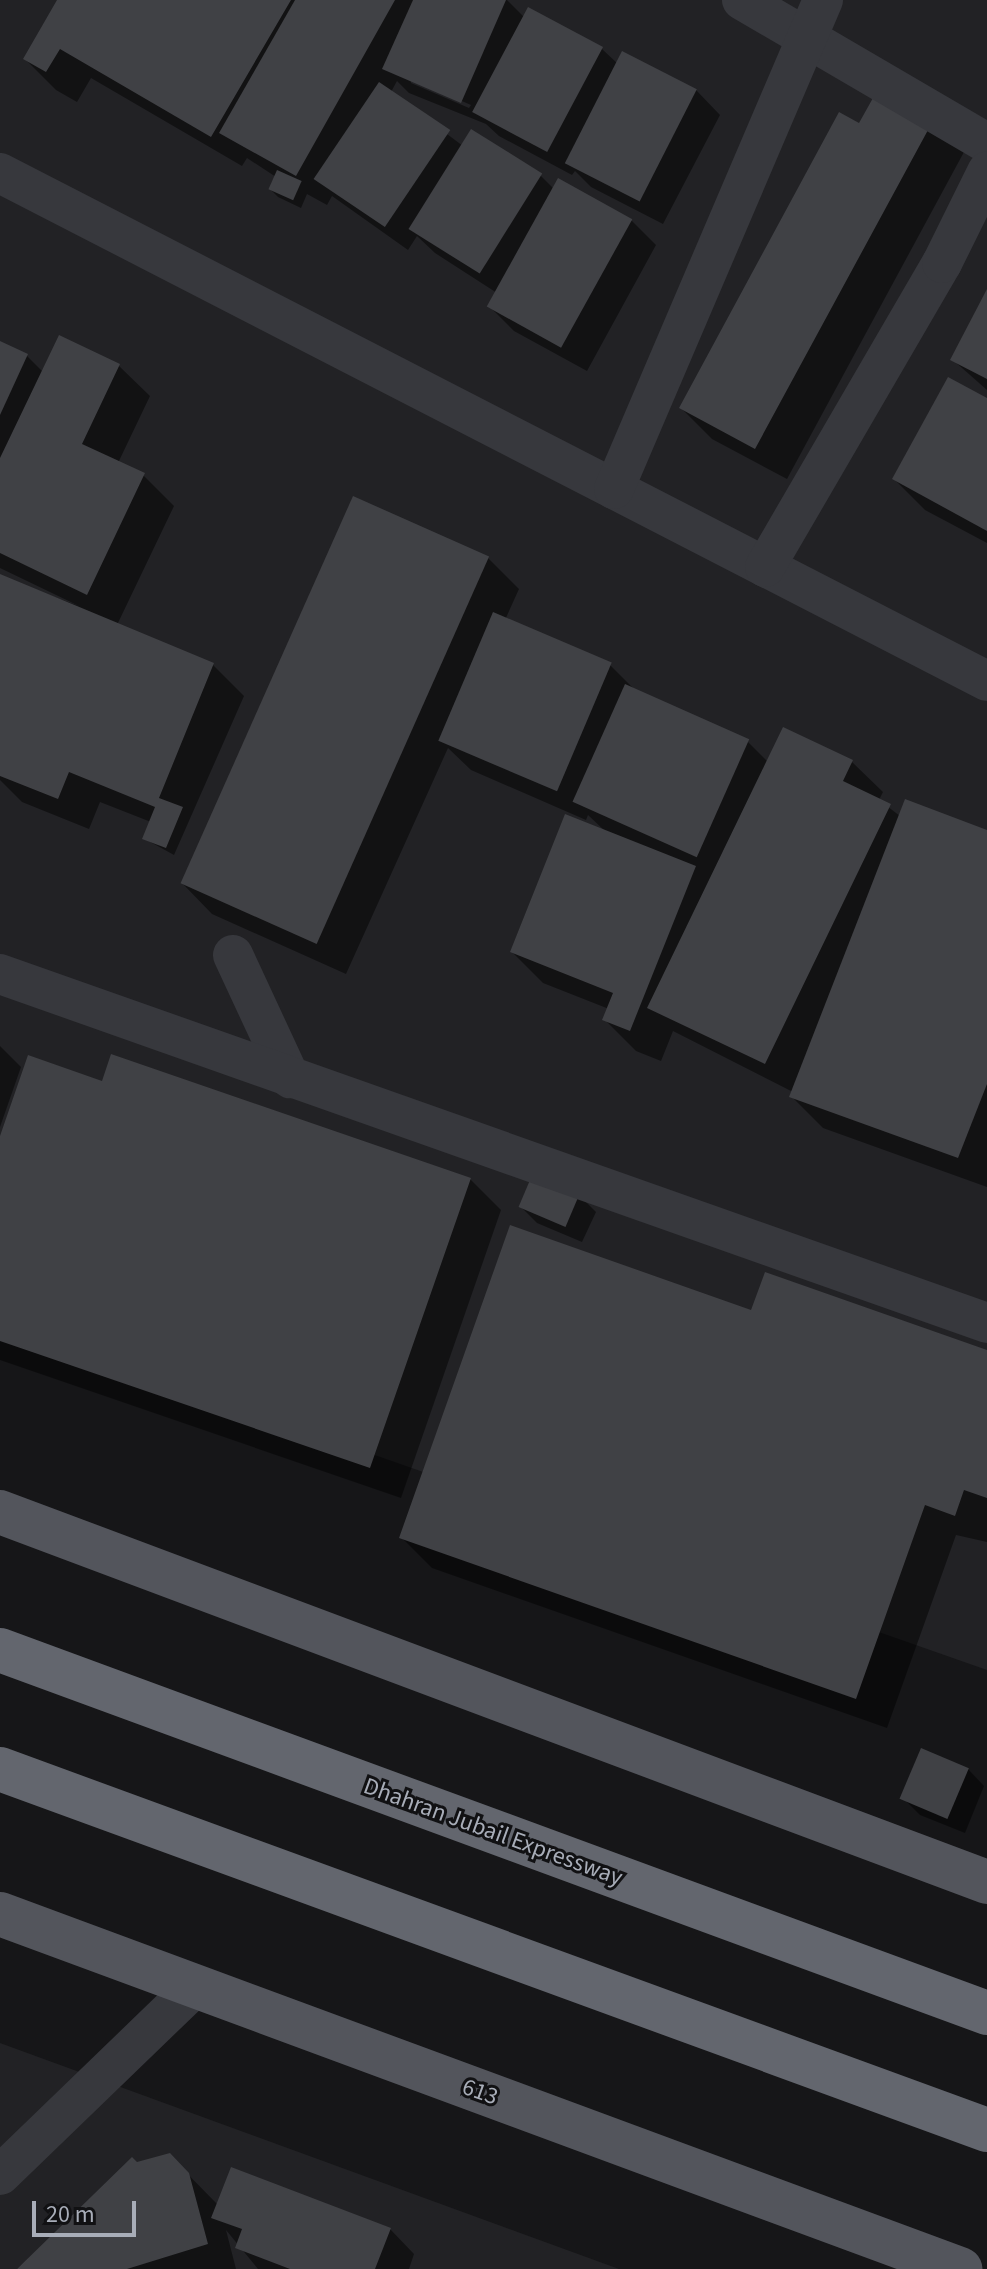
<!DOCTYPE html>
<html>
<head>
<meta charset="utf-8">
<style>
  body { margin:0 }
  #map { position:relative; width:987px; height:2269px; overflow:hidden; background:#161618; font-family:"Source Sans 3",sans-serif }
  div>[style] { position:absolute }
  .built>* { inset:0; background:#222225 }
  .shadow>* { inset:0; background:#0007 }
  .building>* { inset:0; background:#404145; transform-origin:0 0 }
  .minor>* { height:40px; margin:-20px; padding:0 20px; transform-origin:20px; border-radius:20px; background:#37383d }
  .primary>* { height:44px; margin:-22px; padding:0 22px; transform-origin:22px; border-radius:22px; background:#53555c }
  .motorway>* { height:44px; margin:-22px; padding:0 22px; transform-origin:22px; border-radius:22px; background:#63666e }
  span { translate:-50% -50%; white-space:nowrap; text-align:center; line-height:1.15; -webkit-text-stroke:6px #111113; paint-order:stroke }
  .street-label { font-size:24px; color:#a8adb8 }
  .scale { position:absolute; left:32px; top:2201px; width:104px; height:36px; box-sizing:border-box; border:4px solid #a8adb8; border-top:0; padding-left:10px; font-size:24px; line-height:28px; white-space:nowrap; color:#a8adb8; -webkit-text-stroke:6px #111113; paint-order:stroke }
</style>
</head>
<body>
<div id="map">
  <div class="built">
    <div style="clip-path:polygon(0 0,987px 0,987px 1670px,312px 1433px,0 1314px)"></div>
    <div style="clip-path:polygon(0 2043px,619px 2269px,0 2269px)"></div>
  </div>
  <div class="shadow">
    <div style="clip-path:polygon(evenodd,60px 0,507px 0,525px 18px,602px 49px,618px 64px,696px 90px,720px 115px,663px 224px,591px 187px,575px 171px,572px 175px,499px 136px,486px 124px,409px 93px,397px 81px,391px 92px,463px 146px,541px 176px,554px 189px,632px 221px,656px 245px,587px 371px,514px 331px,490px 307px,497px 293px,435px 253px,417px 236px,408px 250px,332px 196px,327px 205px,307px 194px,301px 208px,278px 197px,270px 189px,276px 177px,247px 158px,242px 166px,91px 78px,77px 102px,56px 90px,25px 59px,60px 0,411px 79px,471px 105px,469px 108px,411px 83px,411px 79px)"></div>
    <div style="clip-path:polygon(933px 121px,964px 152px,787px 479px,712px 439px,681px 408px,860px 126px)"></div>
    <div style="clip-path:polygon(987px 293px,987px 390px,953px 360px)"></div>
    <div style="clip-path:polygon(60px 338px,119px 366px,150px 396px,118px 463px,143px 475px,174px 506px,117px 625px,213px 665px,244px 696px,174px 855px,145px 839px,151px 822px,100px 802px,89px 829px,22px 802px,0 780px,0 577px,79px 606px,0 568px,0 344px,27px 356px,43px 372px)"></div>
    <div style="clip-path:polygon(987px 400px,987px 543px,925px 510px,894px 479px)"></div>
    <div style="clip-path:polygon(488px 558px,519px 589px,505px 620px,610px 665px,636px 691px,748px 742px,768px 762px,852px 762px,883px 792px,879px 800px,900px 816px,987px 832px,987px 1187px,823px 1128px,792px 1097px,793px 1092px,673px 1031px,661px 1061px,636px 1051px,605px 1020px,609px 1009px,543px 983px,512px 952px,606px 832px,588px 815px,586px 820px,471px 770px,448px 748px,346px 974px,212px 914px,182px 883px)"></div>
    <div style="clip-path:polygon(0 1046px,21px 1067px,0 1127px)"></div>
    <div style="clip-path:polygon(104px 1083px,470px 1179px,501px 1210px,401px 1498px,0 1360px,0 1142px)"></div>
    <div style="clip-path:polygon(579px 1195px,596px 1212px,582px 1242px,537px 1223px,520px 1206px)"></div>
    <div style="clip-path:polygon(752px 1312px,987px 1352px,987px 1542px,956px 1535px,887px 1728px,432px 1568px,401px 1537px)"></div>
    <div style="clip-path:polygon(968px 1769px,984px 1786px,965px 1833px,920px 1815px,903px 1798px)"></div>
    <div style="clip-path:polygon(169px 2155px,218px 2205px,390px 2229px,414px 2254px,409px 2269px,258px 2269px,226px 2230px,236px 2269px,17px 2269px,137px 2164px)"></div>
  </div>
  <div class="building">
    <div style="clip-path:polygon(57px 0,291px 0,211px 137px,60px 49px,46px 72px,23px 59px)"></div>
    <div style="clip-path:polygon(295px 0,395px 0,296px 176px,219px 133px)"></div>
    <div style="clip-path:polygon(413px 0,506px 0,461px 103px,382px 69px)"></div>
    <div style="left:528px;top:7px;width:85px;height:119px;rotate:28deg"></div>
    <div style="left:622px;top:51px;width:84px;height:126px;rotate:27deg"></div>
    <div style="left:379px;top:82px;width:86px;height:117px;rotate:34deg"></div>
    <div style="clip-path:polygon(878px 89px,934px 119px,755px 449px,679px 408px,839px 112px,859px 123px)"></div>
    <div style="left:471px;top:129px;width:84px;height:118px;rotate:32deg"></div>
    <div style="left:277px;top:170px;width:27px;height:21px;rotate:24deg"></div>
    <div style="left:558px;top:178px;width:85px;height:147px;rotate:29deg"></div>
    <div style="clip-path:polygon(987px 289px,987px 379px,950px 360px)"></div>
    <div style="clip-path:polygon(59px 335px,120px 364px,82px 444px,145px 473px,87px 595px,0 553px,0 458px)"></div>
    <div style="clip-path:polygon(0 341px,28px 354px,0 415px)"></div>
    <div style="clip-path:polygon(948px 377px,987px 398px,987px 531px,892px 479px)"></div>
    <div style="left:353px;top:496px;width:149px;height:424px;rotate:24deg"></div>
    <div style="clip-path:polygon(0 574px,214px 663px,159px 798px,183px 807px,166px 848px,142px 839px,155px 807px,69px 772px,58px 799px,0 776px)"></div>
    <div style="left:493px;top:612px;width:129px;height:140px;rotate:23deg"></div>
    <div style="left:625px;top:684px;width:136px;height:129px;rotate:24deg"></div>
    <div style="clip-path:polygon(783px 727px,853px 760px,843px 781px,891px 804px,765px 1064px,647px 1008px)"></div>
    <div style="clip-path:polygon(905px 799px,987px 830px,987px 1084px,958px 1158px,789px 1097px)"></div>
    <div style="clip-path:polygon(565px 814px,696px 866px,630px 1031px,602px 1020px,613px 993px,510px 952px)"></div>
    <div style="clip-path:polygon(111px 1054px,471px 1178px,370px 1468px,0 1341px,0 1136px,28px 1055px,102px 1081px)"></div>
    <div style="left:533px;top:1173px;width:51px;height:37px;rotate:23deg"></div>
    <div style="clip-path:polygon(510px 1225px,751px 1310px,765px 1272px,987px 1350px,987px 1498px,964px 1490px,955px 1516px,925px 1505px,856px 1699px,399px 1538px)"></div>
    <div style="left:921px;top:1748px;width:52px;height:55px;rotate:23deg"></div>
    <div style="clip-path:polygon(170px 2153px,189px 2173px,208px 2244px,127px 2269px,17px 2269px,132px 2157px,137px 2162px)"></div>
    <div style="clip-path:polygon(231px 2167px,391px 2228px,375px 2269px,290px 2269px,235px 2248px,242px 2229px,211px 2218px)"></div>
  </div>
  <div class="minor">
    <div style="left:742px;top:0;width:284px;rotate:30.3deg"></div>
    <div style="left:0;top:173px;width:1110px;rotate:27.23deg"></div>
    <div style="left:614px;top:489px;width:532px;rotate:-66.86deg"></div>
    <div style="left:765px;top:567px;width:352px;rotate:-59.8deg"></div>
    <div style="left:942px;top:263px;width:102px;rotate:-63.7deg"></div>
    <div style="left:233px;top:955px;width:136px;rotate:65.1deg"></div>
    <div style="left:0;top:974px;width:1047px;rotate:19.47deg"></div>
    <div style="left:0;top:2175px;width:271px;rotate:-44deg"></div>
  </div>
  <div class="primary">
    <div style="left:0;top:1512px;width:1054px;rotate:20.55deg"></div>
    <div style="left:0;top:1914px;width:1024px;rotate:20.29deg"></div>
  </div>
  <div class="motorway">
    <div style="left:0;top:1650px;width:1052px;rotate:20.19deg"></div>
    <div style="left:0;top:1769px;width:1051px;rotate:20.09deg"></div>
  </div>
  <div class="street-label">
    <span style="left:493px;top:1832px;rotate:20deg">Dhahran Jubail Expressway</span>
    <span style="left:480px;top:2092px;rotate:20deg">613</span>
  </div>
  <div class="scale">20 m</div>
</div>
</body>
</html>
